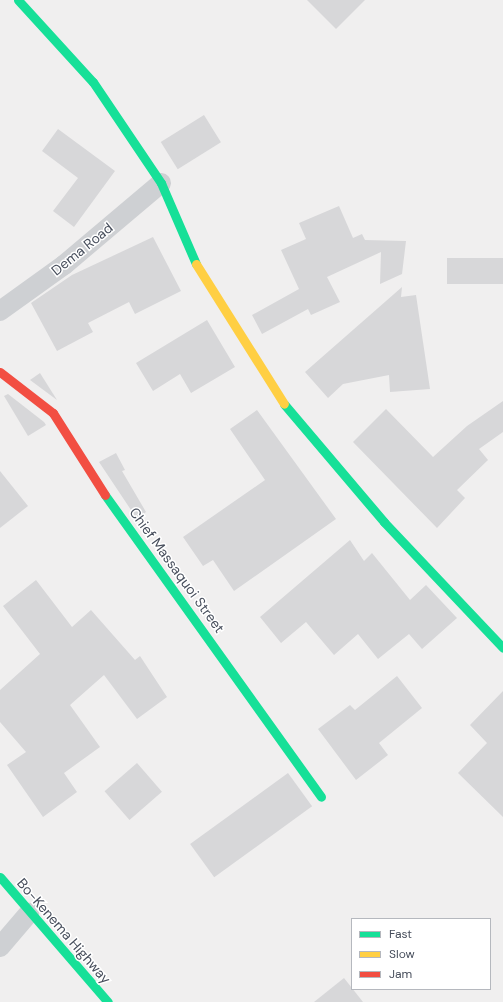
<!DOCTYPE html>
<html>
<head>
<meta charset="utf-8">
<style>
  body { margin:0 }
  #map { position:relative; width:503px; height:1002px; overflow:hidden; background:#f0efef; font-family:"DM Sans",sans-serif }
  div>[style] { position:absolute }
  .building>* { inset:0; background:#d7d7d9; transform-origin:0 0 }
  .street>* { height:20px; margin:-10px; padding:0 10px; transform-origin:10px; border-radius:10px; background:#ced0d3 }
  .fast>* { height:9px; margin:-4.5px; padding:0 4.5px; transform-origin:4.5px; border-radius:4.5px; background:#16e098 }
  .slow>* { height:9px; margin:-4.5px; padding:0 4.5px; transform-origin:4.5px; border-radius:4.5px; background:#ffcf43 }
  .jam>* { height:9px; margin:-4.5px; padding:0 4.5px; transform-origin:4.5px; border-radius:4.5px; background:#f24e42 }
  span { translate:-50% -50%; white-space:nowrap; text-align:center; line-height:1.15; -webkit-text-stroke:3px #fff; paint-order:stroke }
  .street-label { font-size:14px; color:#474e5c }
  .legend { position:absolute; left:351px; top:918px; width:140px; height:72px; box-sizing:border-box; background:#fff; border:1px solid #b5b8be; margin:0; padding:5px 7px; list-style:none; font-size:12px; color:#474e5c }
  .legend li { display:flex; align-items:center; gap:8px; height:20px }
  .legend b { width:20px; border:1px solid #b5b8be }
</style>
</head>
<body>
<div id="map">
  <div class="building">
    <div style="clip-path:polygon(307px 0,365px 0,336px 29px)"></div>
    <div style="left:204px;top:115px;width:32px;height:51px;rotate:58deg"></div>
    <div style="clip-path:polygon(58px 129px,115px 171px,74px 227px,53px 211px,78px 178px,42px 151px)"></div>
    <div style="clip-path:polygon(339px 206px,353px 238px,362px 234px,365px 240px,406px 241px,402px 274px,380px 284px,381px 252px,327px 277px,340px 302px,311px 315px,308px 309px,262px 334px,252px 315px,299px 289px,281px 250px,306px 239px,299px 223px)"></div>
    <div style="clip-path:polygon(153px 237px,181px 291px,135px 314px,129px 302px,88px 323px,93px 332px,57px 351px,31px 303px,72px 275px)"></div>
    <div style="left:503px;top:258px;width:26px;height:56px;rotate:90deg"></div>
    <div style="clip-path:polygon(402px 287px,401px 297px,416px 295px,430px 389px,390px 392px,389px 375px,343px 384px,328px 398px,305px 372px)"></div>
    <div style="clip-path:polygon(207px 320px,235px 367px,191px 393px,180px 374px,153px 391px,136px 363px)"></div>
    <div style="clip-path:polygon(40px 373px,57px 400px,30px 380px)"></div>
    <div style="clip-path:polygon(8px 394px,44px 422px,46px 425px,28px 436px,4px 396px)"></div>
    <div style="clip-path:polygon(503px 401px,503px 432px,479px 449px,488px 460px,457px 490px,465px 498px,437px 528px,353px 442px,386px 409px,433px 457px,467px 426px)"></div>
    <div style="clip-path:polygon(257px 410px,336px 519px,234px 591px,213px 560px,203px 566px,183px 537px,265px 480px,230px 429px)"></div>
    <div style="clip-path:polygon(116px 453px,125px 470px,122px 471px,146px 512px,137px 519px,99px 462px)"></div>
    <div style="clip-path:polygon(0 471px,28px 506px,0 528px)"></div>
    <div style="clip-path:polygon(350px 540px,364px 561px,372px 553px,410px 600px,426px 585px,457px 618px,422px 649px,409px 634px,378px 659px,358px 634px,334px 655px,306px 622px,281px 643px,260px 617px)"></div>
    <div style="clip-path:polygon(36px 580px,72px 627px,91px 610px,135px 660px,140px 656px,167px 697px,137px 719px,104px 675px,70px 705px,100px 747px,64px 773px,77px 792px,43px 817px,7px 765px,26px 752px,0 722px,0 690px,40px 654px,3px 606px)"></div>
    <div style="clip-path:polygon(397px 676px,422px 708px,379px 743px,388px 755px,356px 780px,318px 729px,350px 705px,355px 710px)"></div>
    <div style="clip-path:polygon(503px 691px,503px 817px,458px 773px,487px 743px,470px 725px)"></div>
    <div style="left:137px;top:763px;width:38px;height:43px;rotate:49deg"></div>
    <div style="left:288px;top:773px;width:41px;height:121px;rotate:54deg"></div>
    <div style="clip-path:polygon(344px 978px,363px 1002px,314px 1002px)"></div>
  </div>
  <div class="street">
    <div style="left:0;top:311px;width:79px;rotate:-35.7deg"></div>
    <div style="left:64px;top:265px;width:127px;rotate:-40.2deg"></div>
    <div style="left:0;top:947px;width:45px;rotate:-49.5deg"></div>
  </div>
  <div class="fast">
    <div style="left:18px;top:0;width:111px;rotate:47.6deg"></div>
    <div style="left:93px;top:82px;width:122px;rotate:56deg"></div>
    <div style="left:161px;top:183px;width:88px;rotate:66.6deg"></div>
    <div style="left:284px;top:404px;width:155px;rotate:49.7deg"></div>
    <div style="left:384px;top:522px;width:173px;rotate:46.6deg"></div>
    <div style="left:105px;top:495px;width:371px;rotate:54.4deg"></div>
    <div style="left:0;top:877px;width:165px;rotate:49.2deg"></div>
  </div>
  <div class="slow">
    <div style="left:196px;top:264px;width:165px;rotate:57.8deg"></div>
  </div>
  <div class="jam">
    <div style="left:0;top:372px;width:67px;rotate:37.7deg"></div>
    <div style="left:53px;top:413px;width:97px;rotate:57.6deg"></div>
  </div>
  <div class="street-label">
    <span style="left:82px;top:249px;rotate:-39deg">Dema Road</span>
    <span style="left:177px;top:570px;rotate:54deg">Chief Massaquoi Street</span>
    <span style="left:64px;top:931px;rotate:49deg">Bo-Kenema Highway</span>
  </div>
  <ul class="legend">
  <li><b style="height:5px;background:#16e098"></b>Fast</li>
  <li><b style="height:5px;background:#ffcf43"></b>Slow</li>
  <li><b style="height:5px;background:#f24e42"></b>Jam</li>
  </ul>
</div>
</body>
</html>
